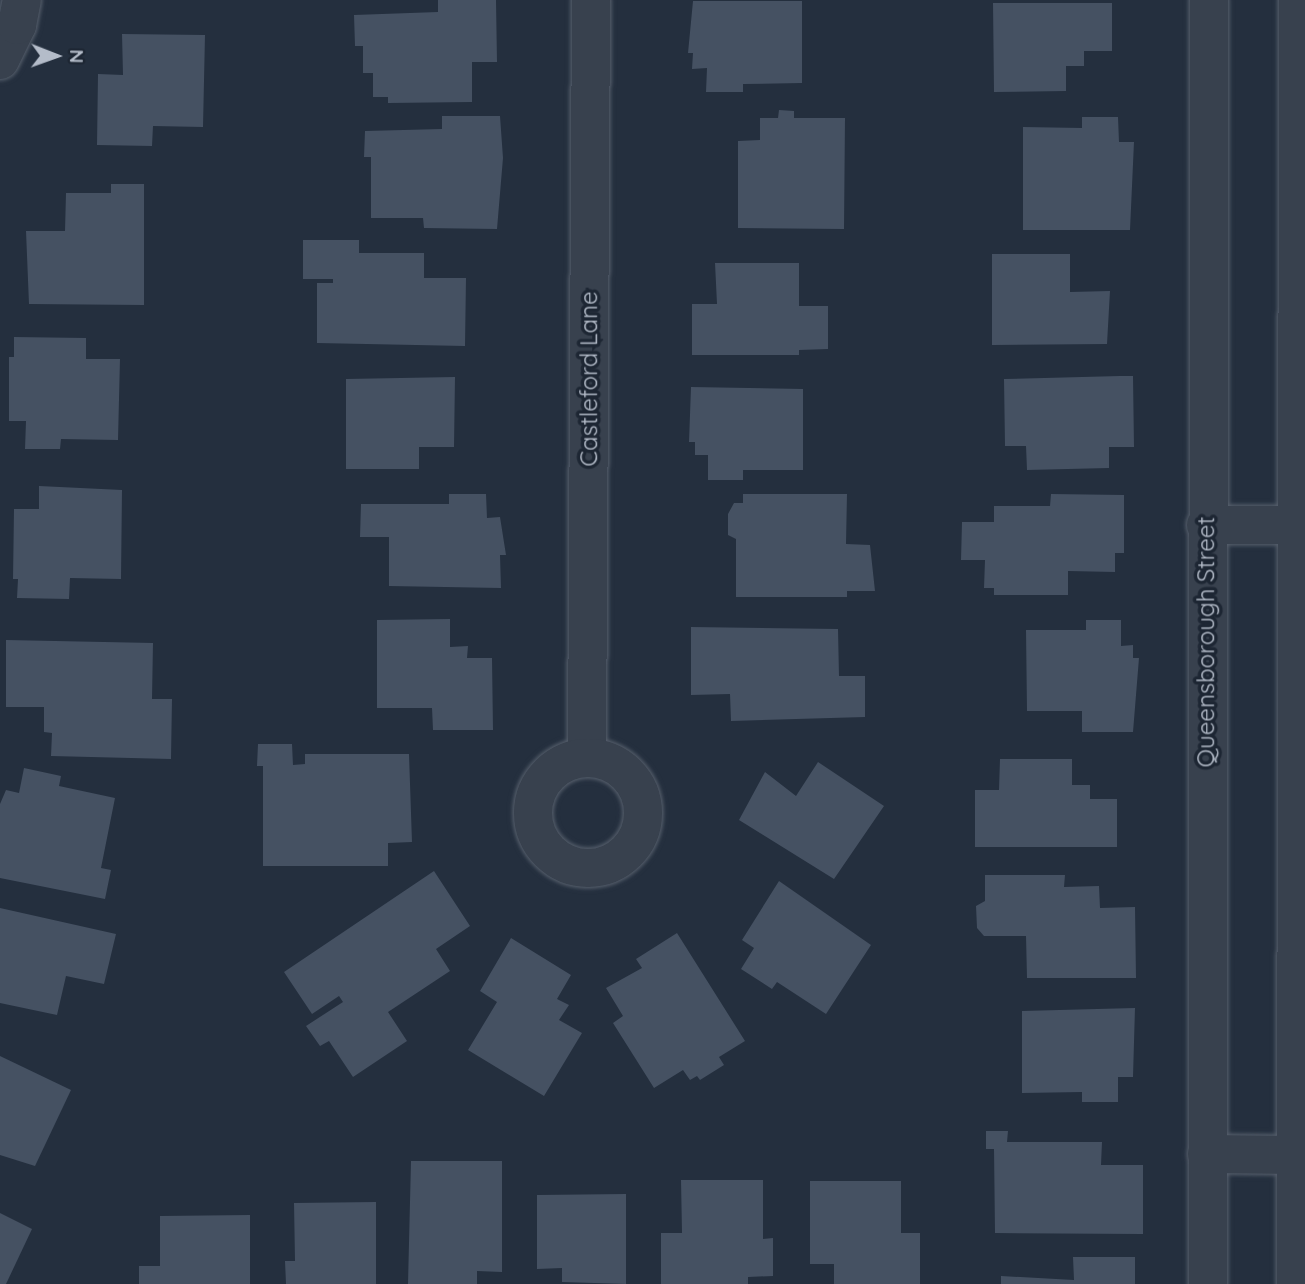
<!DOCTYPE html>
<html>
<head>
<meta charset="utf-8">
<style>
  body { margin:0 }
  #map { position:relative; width:1305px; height:1284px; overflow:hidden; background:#242f3e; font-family:Quicksand,sans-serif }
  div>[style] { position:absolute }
  .building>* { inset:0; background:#455162 }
  .roads { filter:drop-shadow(0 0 2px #565f6c) drop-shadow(0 0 2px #565f6c) }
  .minor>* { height:38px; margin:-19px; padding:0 19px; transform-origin:19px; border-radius:19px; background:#38414e }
  .minor>.ring { margin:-19px; padding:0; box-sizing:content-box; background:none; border:38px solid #38414e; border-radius:50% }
  span { translate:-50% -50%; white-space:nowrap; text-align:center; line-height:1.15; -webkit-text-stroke:7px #1d2633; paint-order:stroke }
  .street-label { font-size:24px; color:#b4bcc9 }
  .north { position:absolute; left:21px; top:21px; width:70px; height:70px; -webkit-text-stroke:5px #1d2633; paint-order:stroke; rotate:91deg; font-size:19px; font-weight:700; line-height:28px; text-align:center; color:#b4bcc9 }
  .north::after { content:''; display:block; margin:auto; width:24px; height:32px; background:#b4bcc9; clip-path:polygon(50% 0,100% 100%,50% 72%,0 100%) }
</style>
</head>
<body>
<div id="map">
  <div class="building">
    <div style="clip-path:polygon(438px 0,496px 0,497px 62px,472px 62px,472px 102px,388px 103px,388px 97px,373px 97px,373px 73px,363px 73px,363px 46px,355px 46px,354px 15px,438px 12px)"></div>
    <div style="clip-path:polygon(693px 1px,802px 1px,802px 83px,743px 84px,743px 92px,706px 92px,707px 68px,692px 69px,693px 53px,688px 53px)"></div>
    <div style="clip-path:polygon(993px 3px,1112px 3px,1112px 51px,1084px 51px,1084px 66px,1066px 66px,1066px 91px,994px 92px)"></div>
    <div style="clip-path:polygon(122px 34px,205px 35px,203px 127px,153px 126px,152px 146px,97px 145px,98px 74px,123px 75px)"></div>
    <div style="clip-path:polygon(779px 110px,794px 111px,794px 118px,845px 118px,844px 229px,738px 228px,738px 141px,760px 140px,760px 118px,778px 118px)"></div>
    <div style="clip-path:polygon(442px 116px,500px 116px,503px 158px,497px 229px,424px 228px,423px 218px,371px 218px,371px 157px,364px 157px,365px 131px,442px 129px)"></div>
    <div style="clip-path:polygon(1082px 117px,1118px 117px,1119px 142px,1134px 142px,1130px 230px,1023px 230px,1023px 127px,1082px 128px)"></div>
    <div style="clip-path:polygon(111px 184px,144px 184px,144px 305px,29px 304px,26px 231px,65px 231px,66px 193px,111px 193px)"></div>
    <div style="clip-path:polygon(303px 240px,359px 240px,359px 253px,424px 253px,424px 278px,466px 278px,465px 346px,317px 343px,317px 283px,333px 283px,333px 279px,303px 279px)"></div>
    <div style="clip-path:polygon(992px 254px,1070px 254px,1070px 292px,1110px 291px,1107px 344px,992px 345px)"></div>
    <div style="clip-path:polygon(715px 263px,799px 263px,799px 306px,828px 306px,828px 349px,799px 350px,799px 355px,692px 355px,692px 304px,717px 304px)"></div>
    <div style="clip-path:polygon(14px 337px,86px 338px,86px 359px,120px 359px,118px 440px,61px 439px,60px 449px,25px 449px,26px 421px,9px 421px,9px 357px,14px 357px)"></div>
    <div style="clip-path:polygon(1120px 376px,1133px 376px,1134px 447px,1109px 447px,1109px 468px,1027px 470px,1026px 446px,1005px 446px,1004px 379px)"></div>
    <div style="clip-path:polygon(455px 377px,454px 447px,419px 447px,419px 469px,346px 469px,346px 379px)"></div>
    <div style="clip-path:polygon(691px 387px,803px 389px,803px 470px,743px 470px,743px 480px,708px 480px,708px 455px,695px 455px,695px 442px,689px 442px)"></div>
    <div style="clip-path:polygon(39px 486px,122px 490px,121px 579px,70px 578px,69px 599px,17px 598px,18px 579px,13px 579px,14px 509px,39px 509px)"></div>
    <div style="clip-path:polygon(449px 494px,486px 494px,487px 518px,500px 517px,506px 555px,500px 555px,501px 588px,389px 586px,389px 537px,360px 537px,361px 504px,449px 504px)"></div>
    <div style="clip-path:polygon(743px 494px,847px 494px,846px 544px,870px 545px,875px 591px,847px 591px,847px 597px,736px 597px,736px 539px,728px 535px,728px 514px,734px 503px,743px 503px)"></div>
    <div style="clip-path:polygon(1051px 494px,1124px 495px,1124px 553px,1115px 553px,1115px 572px,1068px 571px,1068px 595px,994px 595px,994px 588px,984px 588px,985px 560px,961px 560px,962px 522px,994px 522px,994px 506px,1050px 506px)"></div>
    <div style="clip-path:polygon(450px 619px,450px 647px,468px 646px,467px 658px,492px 658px,493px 730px,433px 730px,432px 708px,377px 708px,377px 620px)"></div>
    <div style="clip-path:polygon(1086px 620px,1121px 620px,1121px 646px,1133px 645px,1133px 658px,1139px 658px,1133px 732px,1082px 732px,1082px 711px,1027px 711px,1026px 630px,1086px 630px)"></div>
    <div style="clip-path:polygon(691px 627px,838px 629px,839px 676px,865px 676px,865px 717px,731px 721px,730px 694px,691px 695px)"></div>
    <div style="clip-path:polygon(6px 640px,153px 643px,152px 699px,172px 699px,171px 759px,51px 756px,52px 733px,44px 732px,44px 707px,6px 707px)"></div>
    <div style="clip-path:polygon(258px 744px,292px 744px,293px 765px,305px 764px,305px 754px,409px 754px,412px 842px,388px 843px,388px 866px,263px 866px,263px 766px,257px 766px)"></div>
    <div style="clip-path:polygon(1000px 759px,1072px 759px,1072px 785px,1090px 785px,1090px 799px,1117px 799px,1117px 847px,975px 847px,975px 790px,999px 790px)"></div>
    <div style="clip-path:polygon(818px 762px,884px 806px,834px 879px,739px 820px,765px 772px,796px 796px)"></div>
    <div style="clip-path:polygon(24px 768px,61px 776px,59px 786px,115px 798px,101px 868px,111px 870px,105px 899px,0 878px,0 804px,6px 790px,19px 793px)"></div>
    <div style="clip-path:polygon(434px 871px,470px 926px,436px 949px,450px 971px,388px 1012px,407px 1041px,353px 1077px,329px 1041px,320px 1046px,306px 1026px,343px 1002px,339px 996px,312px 1014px,284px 972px)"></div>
    <div style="clip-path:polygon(985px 875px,1065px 875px,1064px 887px,1099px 886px,1100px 908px,1135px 907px,1136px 978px,1027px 978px,1026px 936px,984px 936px,977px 928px,976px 906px,985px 901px)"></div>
    <div style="clip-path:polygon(779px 881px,871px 945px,826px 1014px,777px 982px,772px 989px,741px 969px,754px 948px,742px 940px)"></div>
    <div style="clip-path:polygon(0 908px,116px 934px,104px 984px,66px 976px,57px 1015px,0 1003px)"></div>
    <div style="clip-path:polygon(677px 933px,745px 1041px,719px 1057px,724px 1065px,700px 1080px,697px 1076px,690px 1080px,683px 1070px,654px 1088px,613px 1023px,623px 1016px,606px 988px,642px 968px,636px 959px)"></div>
    <div style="clip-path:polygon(511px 938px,571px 975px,557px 999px,569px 1005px,559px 1020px,582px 1033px,544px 1096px,468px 1050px,497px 1002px,480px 991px)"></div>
    <div style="clip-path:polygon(1135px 1008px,1133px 1077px,1118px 1077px,1118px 1102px,1082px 1102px,1082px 1092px,1022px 1093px,1022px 1011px)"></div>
    <div style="clip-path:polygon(0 1056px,71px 1090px,35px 1166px,0 1155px)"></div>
    <div style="clip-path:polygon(986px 1131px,1008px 1131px,1007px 1142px,1102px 1142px,1101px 1165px,1143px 1165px,1143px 1234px,995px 1233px,994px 1149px,986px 1149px)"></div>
    <div style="clip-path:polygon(411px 1161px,502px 1161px,502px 1272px,477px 1271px,477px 1284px,408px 1284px)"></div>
    <div style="clip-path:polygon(681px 1180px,763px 1180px,763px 1239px,773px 1238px,773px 1276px,748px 1277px,748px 1284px,661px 1284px,661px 1233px,682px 1233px)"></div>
    <div style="clip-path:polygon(810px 1181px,901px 1181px,901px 1233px,920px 1233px,920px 1284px,834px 1284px,834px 1264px,810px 1264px)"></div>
    <div style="clip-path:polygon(626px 1194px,626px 1284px,562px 1282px,562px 1268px,537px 1269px,537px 1195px)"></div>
    <div style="clip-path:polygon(376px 1202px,376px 1284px,286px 1284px,285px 1261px,295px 1261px,294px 1203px)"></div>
    <div style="clip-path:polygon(0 1213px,32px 1229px,6px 1284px,0 1284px)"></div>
    <div style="clip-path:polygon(250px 1215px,250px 1284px,139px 1284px,139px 1266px,160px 1266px,160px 1216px)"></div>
    <div style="clip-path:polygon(1073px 1257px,1135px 1257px,1135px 1284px,1001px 1284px,1001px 1276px,1074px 1280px)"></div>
  </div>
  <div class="roads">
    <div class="minor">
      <div style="left:0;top:60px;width:39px;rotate:-64deg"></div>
      <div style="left:17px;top:25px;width:25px;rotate:-79deg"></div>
      <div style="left:1206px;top:525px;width:99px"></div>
      <div style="left:587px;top:758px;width:758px;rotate:-89.7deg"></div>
      <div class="ring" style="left:533px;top:758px;width:72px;height:72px"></div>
      <div style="left:1207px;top:1154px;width:89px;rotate:0.6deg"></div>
      <div style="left:1208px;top:1284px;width:1284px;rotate:-89.96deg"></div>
      <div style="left:1296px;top:1284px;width:1284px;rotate:-89.91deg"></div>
    </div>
  </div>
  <div class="street-label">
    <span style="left:589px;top:379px;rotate:-90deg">Castleford Lane</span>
    <span style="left:1206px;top:642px;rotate:-90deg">Queensborough Street</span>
  </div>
  <div class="north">N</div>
</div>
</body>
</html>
